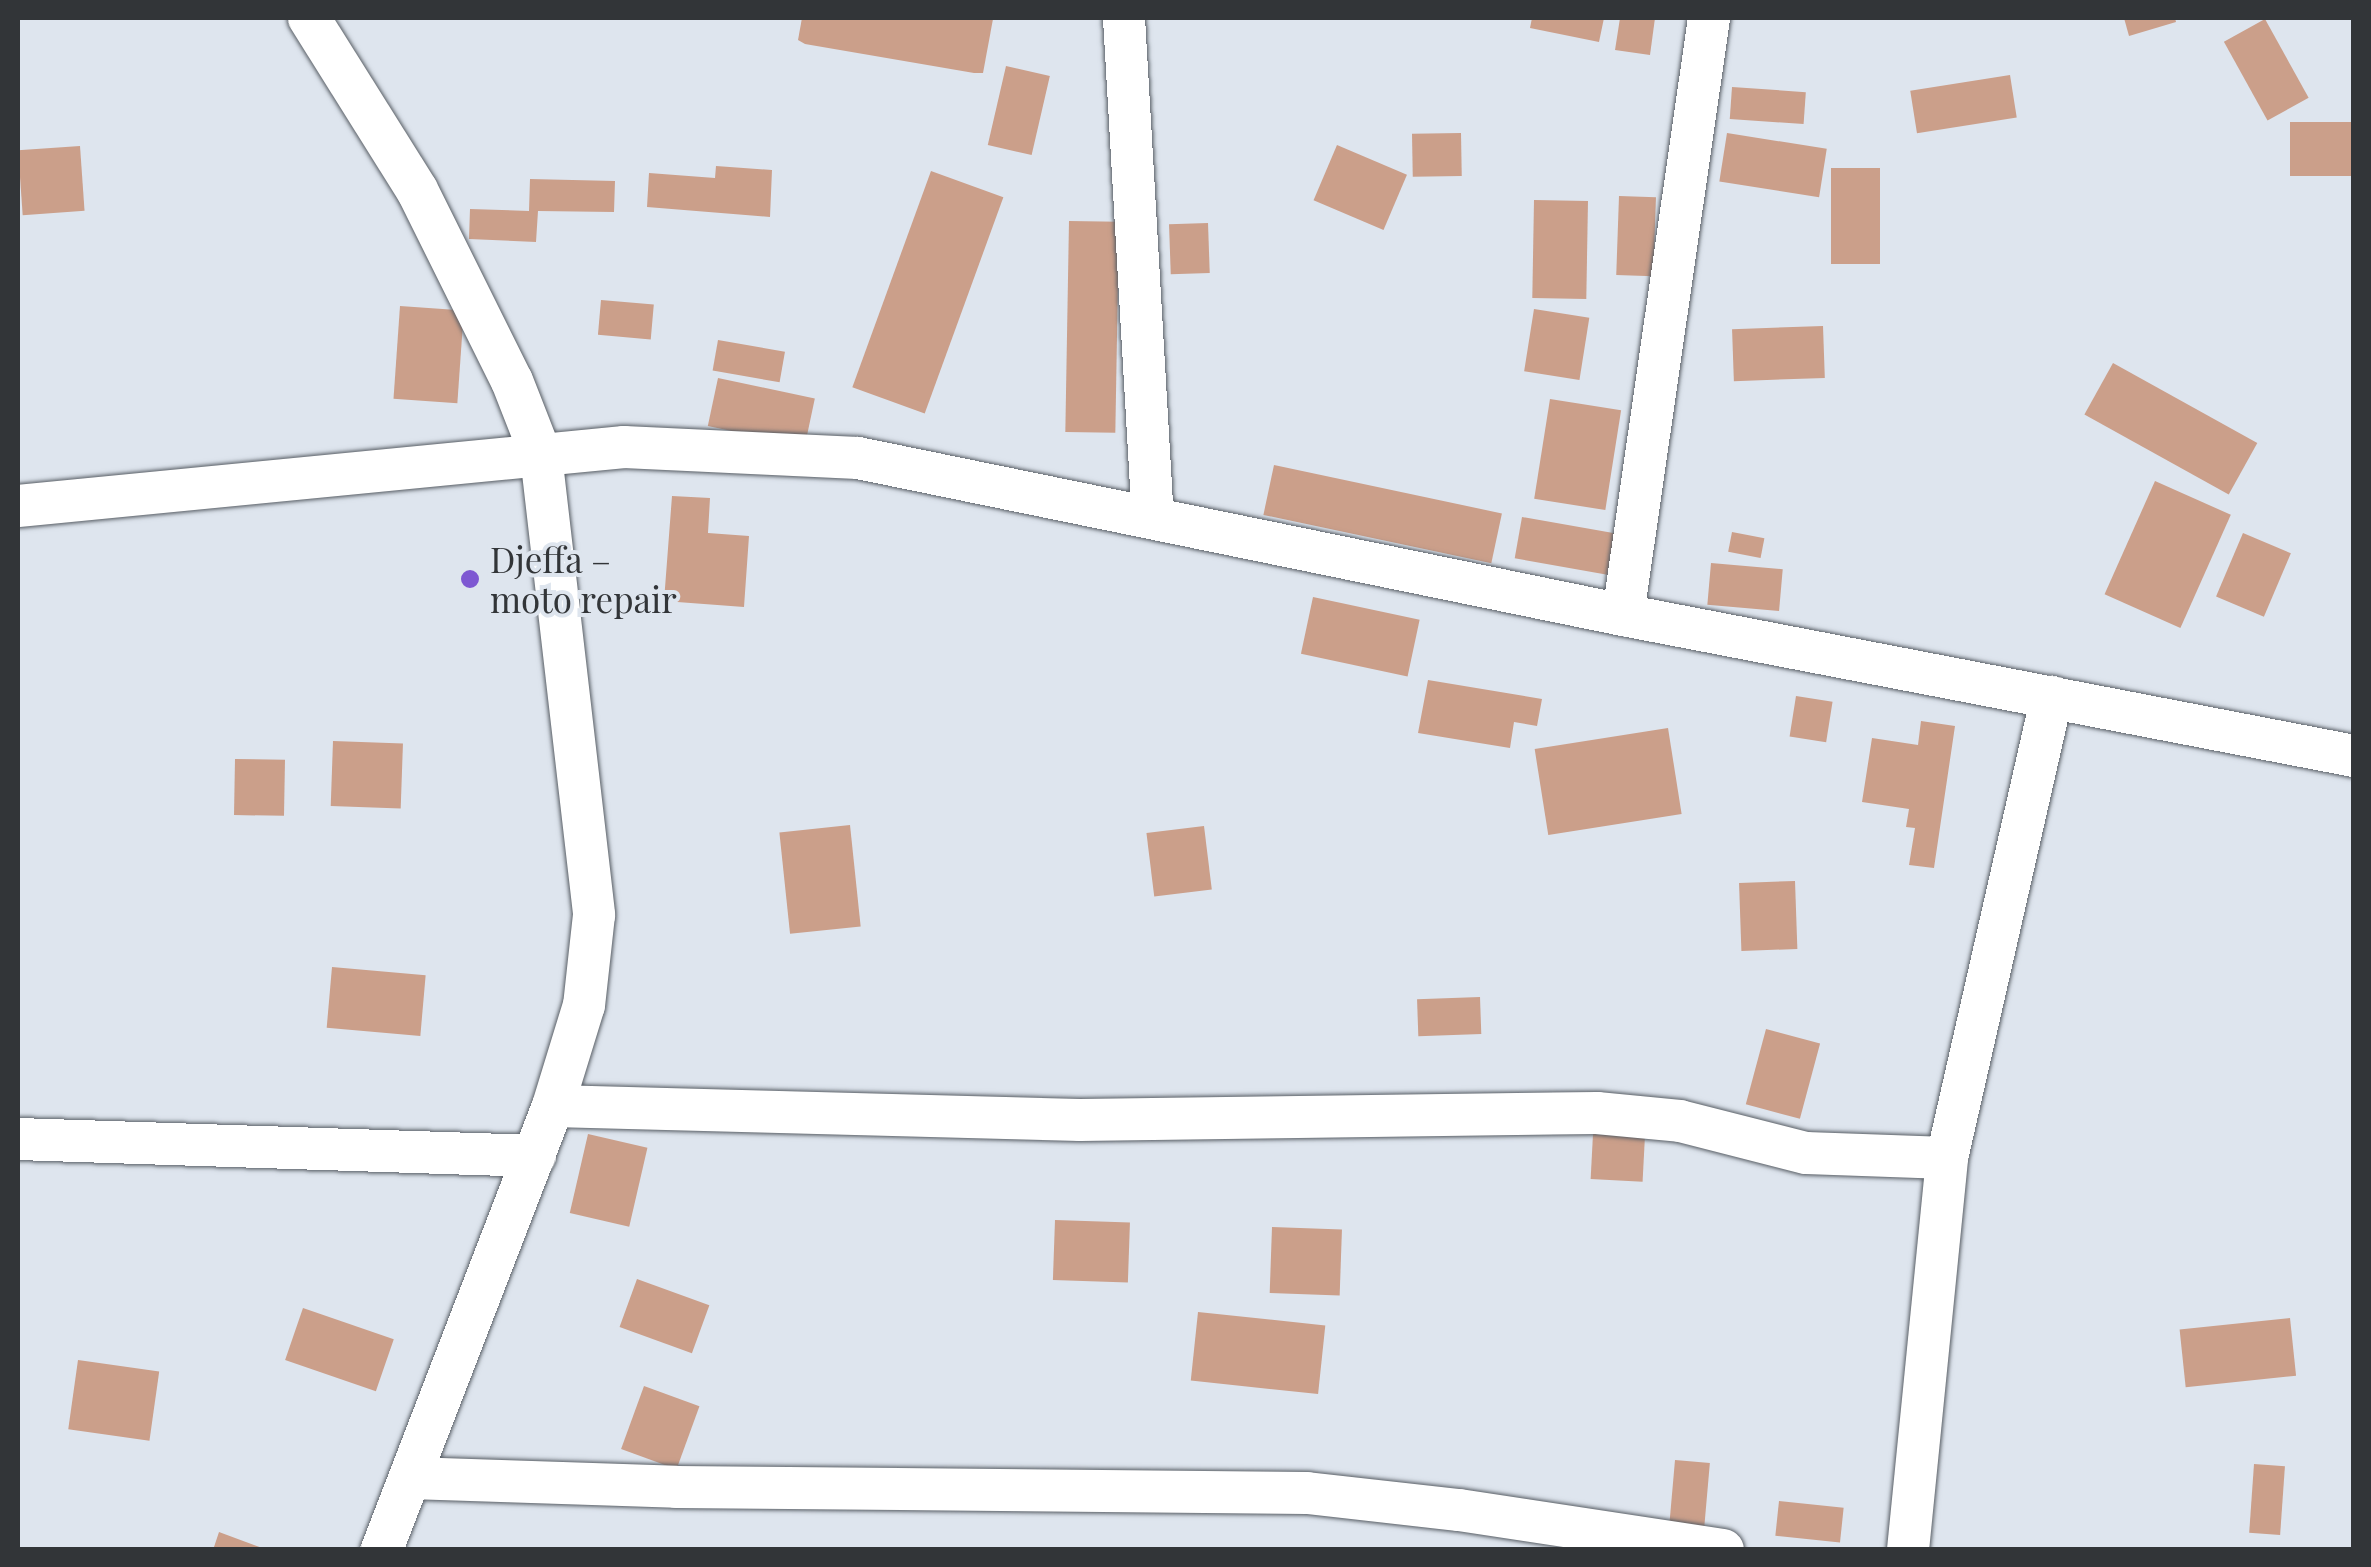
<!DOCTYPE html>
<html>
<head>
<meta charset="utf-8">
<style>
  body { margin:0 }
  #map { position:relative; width:2371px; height:1567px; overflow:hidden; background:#dee5ee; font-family:"Playfair Display",serif }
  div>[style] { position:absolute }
  .building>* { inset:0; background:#cb9f8a; transform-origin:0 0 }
  .roads { filter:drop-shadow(0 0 2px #585e65) drop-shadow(0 0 2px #585e65) }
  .minor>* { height:42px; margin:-21px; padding:0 21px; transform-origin:21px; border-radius:21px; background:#fff }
  .dots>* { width:28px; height:28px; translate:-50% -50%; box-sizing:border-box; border:5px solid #dee5ee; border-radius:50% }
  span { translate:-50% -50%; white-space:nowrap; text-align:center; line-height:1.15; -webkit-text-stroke:8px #dee5ee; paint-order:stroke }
  .poi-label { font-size:35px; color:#323538 }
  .left { translate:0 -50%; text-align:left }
  .frame { position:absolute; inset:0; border:20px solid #323538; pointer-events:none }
</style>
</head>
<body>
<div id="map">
  <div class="building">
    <div style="clip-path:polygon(802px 18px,983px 18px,993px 19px,983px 73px,974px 73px,805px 44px,798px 40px)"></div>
    <div style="clip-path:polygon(1532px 18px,1604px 18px,1599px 42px,1530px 28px)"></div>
    <div style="clip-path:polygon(1620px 18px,1655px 18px,1650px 55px,1615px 50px)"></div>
    <div style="clip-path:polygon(2124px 18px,2175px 18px,2176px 22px,2129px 36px)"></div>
    <div style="left:2265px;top:19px;width:90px;height:47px;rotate:61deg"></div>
    <div style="left:1006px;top:66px;width:45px;height:81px;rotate:13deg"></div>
    <div style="left:2010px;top:75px;width:43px;height:101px;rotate:81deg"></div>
    <div style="left:1732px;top:87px;width:74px;height:32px;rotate:4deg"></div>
    <div style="left:2354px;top:122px;width:54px;height:64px;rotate:90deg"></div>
    <div style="left:1461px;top:133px;width:43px;height:49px;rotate:89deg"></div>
    <div style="left:1727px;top:133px;width:101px;height:49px;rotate:9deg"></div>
    <div style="left:1337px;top:145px;width:76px;height:60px;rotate:23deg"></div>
    <div style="left:80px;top:146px;width:65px;height:62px;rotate:86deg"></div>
    <div style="clip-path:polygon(716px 166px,772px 170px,770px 217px,647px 207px,649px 173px,715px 178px)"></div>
    <div style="left:1831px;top:168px;width:49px;height:96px"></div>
    <div style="left:931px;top:171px;width:77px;height:230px;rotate:20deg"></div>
    <div style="clip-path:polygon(530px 179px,615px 181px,614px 212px,538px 211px,536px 242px,469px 239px,470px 209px,529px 211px)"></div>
    <div style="left:1619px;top:196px;width:37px;height:79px;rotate:2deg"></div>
    <div style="left:1534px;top:200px;width:54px;height:98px;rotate:1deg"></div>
    <div style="left:1069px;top:221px;width:50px;height:211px;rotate:1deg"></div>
    <div style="left:1208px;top:223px;width:50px;height:39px;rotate:88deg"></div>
    <div style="left:601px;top:300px;width:53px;height:35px;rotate:5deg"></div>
    <div style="left:400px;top:306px;width:64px;height:93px;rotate:4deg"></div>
    <div style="left:1534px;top:309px;width:56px;height:63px;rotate:9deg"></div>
    <div style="left:1823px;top:326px;width:52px;height:91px;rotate:88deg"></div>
    <div style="left:718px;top:340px;width:68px;height:31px;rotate:10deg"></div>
    <div style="left:2113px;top:363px;width:165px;height:59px;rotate:29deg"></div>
    <div style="left:718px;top:378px;width:99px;height:49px;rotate:12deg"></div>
    <div style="left:1550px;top:399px;width:72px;height:101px;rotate:9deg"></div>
    <div style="left:1274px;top:465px;width:233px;height:51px;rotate:12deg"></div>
    <div style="left:2155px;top:481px;width:83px;height:124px;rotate:24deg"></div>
    <div style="clip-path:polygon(672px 496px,710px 498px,708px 533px,749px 536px,744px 607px,664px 601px)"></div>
    <div style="left:1522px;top:517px;width:94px;height:42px;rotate:10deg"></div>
    <div style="left:1732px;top:532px;width:33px;height:20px;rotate:11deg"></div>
    <div style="left:2243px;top:533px;width:52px;height:69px;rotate:23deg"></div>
    <div style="left:1711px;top:563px;width:72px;height:42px;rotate:5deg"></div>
    <div style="left:1313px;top:597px;width:109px;height:58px;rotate:12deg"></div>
    <div style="clip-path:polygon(1428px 680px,1542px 699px,1537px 726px,1514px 722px,1510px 748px,1418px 733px)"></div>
    <div style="left:1796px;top:696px;width:37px;height:41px;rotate:9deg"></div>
    <div style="clip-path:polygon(1921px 721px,1955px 726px,1934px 868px,1909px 865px,1915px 828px,1906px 827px,1909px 809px,1862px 802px,1872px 738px,1918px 745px)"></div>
    <div style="left:1668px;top:728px;width:87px;height:135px;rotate:81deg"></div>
    <div style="left:333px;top:741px;width:70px;height:65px;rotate:2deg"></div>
    <div style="left:235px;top:759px;width:50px;height:56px;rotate:1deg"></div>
    <div style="left:850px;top:825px;width:102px;height:71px;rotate:84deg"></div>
    <div style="left:1204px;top:826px;width:64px;height:58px;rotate:83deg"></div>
    <div style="left:1795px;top:881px;width:68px;height:56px;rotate:88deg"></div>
    <div style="left:332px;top:967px;width:94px;height:61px;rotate:5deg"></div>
    <div style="left:1480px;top:997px;width:37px;height:63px;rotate:88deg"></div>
    <div style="left:1766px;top:1029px;width:56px;height:78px;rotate:15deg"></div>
    <div style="left:588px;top:1134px;width:61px;height:81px;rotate:13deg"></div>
    <div style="left:1593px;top:1134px;width:52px;height:45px;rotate:3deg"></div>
    <div style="left:1055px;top:1220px;width:75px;height:60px;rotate:2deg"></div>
    <div style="left:1272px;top:1227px;width:70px;height:66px;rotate:2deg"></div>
    <div style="left:637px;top:1279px;width:77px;height:51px;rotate:20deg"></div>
    <div style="left:303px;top:1308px;width:96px;height:55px;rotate:19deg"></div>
    <div style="left:1198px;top:1312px;width:128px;height:69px;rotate:6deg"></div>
    <div style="left:2290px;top:1318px;width:58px;height:111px;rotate:84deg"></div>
    <div style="left:78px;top:1360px;width:82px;height:70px;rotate:8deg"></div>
    <div style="left:644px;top:1386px;width:59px;height:67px;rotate:20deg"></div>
    <div style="left:1675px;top:1460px;width:35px;height:66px;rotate:5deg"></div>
    <div style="left:2254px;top:1464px;width:31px;height:69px;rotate:4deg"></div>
    <div style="left:1779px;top:1501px;width:65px;height:35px;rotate:6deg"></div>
    <div style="clip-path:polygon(219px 1532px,265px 1549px,265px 1550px,213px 1550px)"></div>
  </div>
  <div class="roads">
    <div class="minor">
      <div style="left:309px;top:18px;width:203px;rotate:57.9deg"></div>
      <div style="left:417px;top:190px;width:213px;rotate:63.6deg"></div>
      <div style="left:512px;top:381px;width:79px;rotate:68.6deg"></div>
      <div style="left:541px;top:455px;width:463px;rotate:83.4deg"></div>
      <div style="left:594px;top:915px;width:91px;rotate:96.3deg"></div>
      <div style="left:584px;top:1005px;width:106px;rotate:107.1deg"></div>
      <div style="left:553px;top:1106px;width:476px;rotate:111.1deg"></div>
      <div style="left:1124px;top:18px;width:500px;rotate:86.7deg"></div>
      <div style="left:18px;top:506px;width:609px;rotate:-5.56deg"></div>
      <div style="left:624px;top:447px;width:234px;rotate:2.7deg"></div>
      <div style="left:858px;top:458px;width:781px;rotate:11.6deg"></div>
      <div style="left:1623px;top:615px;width:744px;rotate:10.92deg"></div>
      <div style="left:1623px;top:615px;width:603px;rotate:-81.8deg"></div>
      <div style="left:553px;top:1106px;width:527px;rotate:1.52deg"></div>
      <div style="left:1080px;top:1120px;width:517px;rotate:-0.78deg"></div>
      <div style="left:1597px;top:1113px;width:83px;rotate:5.5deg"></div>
      <div style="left:1680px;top:1121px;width:130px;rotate:14.3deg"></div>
      <div style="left:1806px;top:1153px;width:141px;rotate:2deg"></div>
      <div style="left:18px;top:1139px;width:517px;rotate:1.88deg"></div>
      <div style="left:410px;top:1478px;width:266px;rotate:1.9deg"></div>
      <div style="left:676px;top:1487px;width:631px;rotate:0.54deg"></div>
      <div style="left:1307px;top:1493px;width:153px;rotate:6.4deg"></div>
      <div style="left:1459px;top:1510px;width:267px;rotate:8.6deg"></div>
      <div style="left:1908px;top:1550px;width:394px;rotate:-84.3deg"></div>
      <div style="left:1947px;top:1158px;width:473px;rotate:-77.2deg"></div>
    </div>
  </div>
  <div class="dots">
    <div style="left:470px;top:579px;background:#7e58d2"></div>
  </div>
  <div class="poi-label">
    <span class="left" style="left:490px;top:579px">Djeffa –<br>moto repair</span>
  </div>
  <div class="frame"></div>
</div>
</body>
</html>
